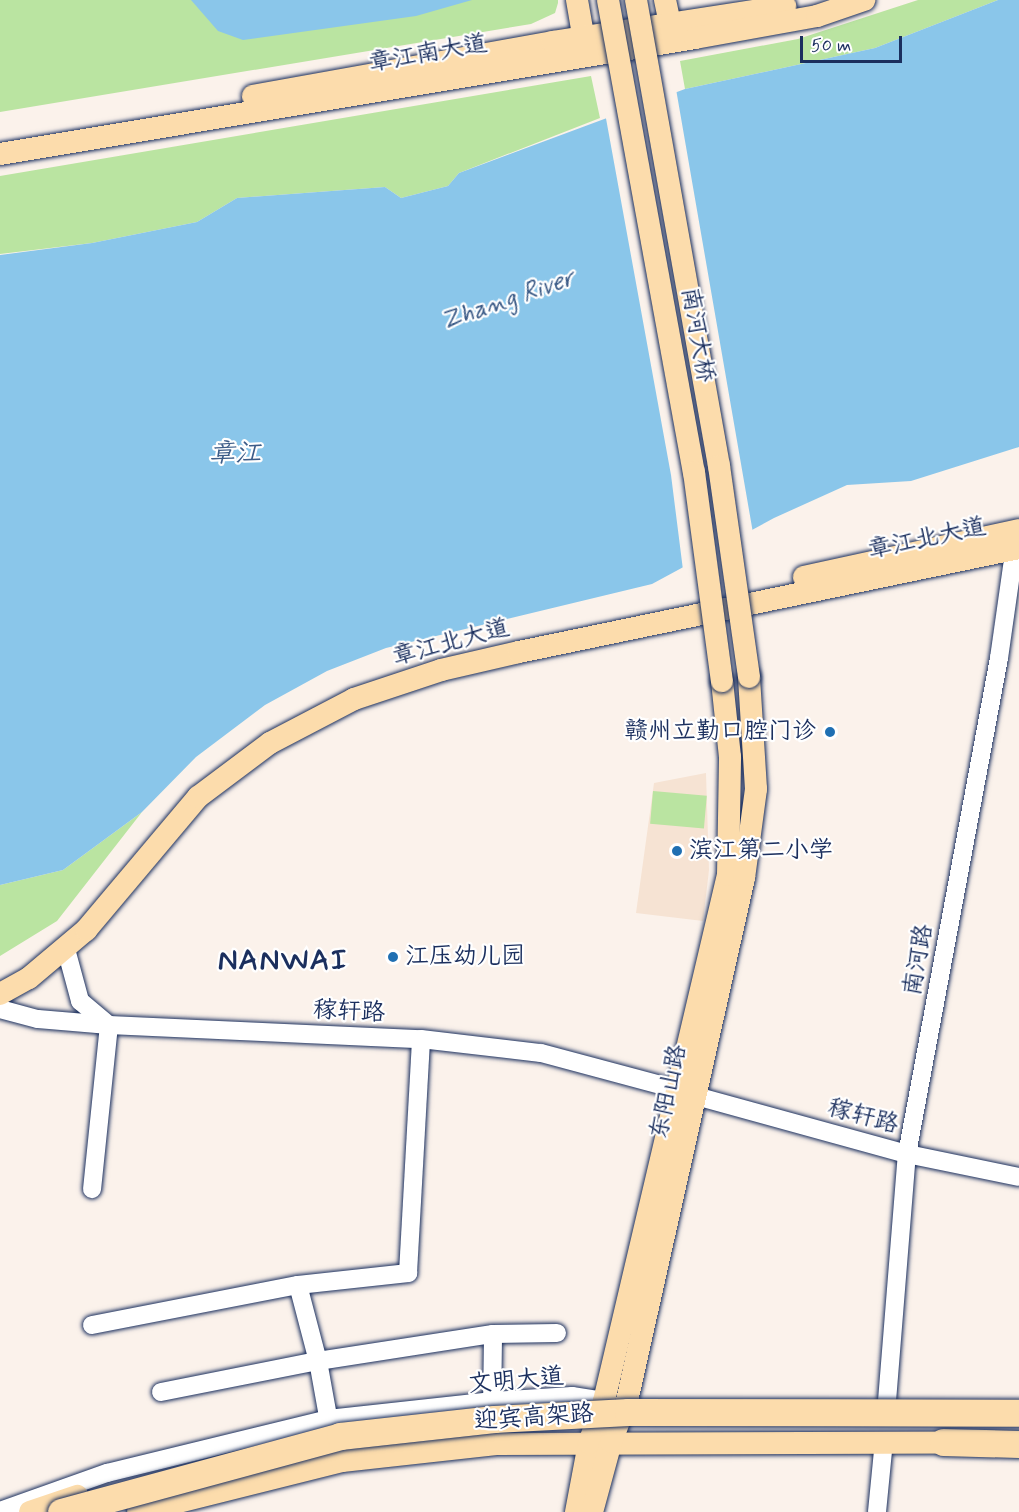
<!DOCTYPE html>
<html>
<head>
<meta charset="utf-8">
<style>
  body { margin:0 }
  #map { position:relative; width:1019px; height:1512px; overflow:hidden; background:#fbf2eb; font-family:Mynerve,"LXGW WenKai TC",sans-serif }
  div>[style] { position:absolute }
  .built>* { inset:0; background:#f6e3d3 }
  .green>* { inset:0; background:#bae4a1; transform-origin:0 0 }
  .water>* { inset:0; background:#8ac6ea }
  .pier>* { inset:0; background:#fbf2eb }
  .roads { filter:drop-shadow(0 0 2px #1b2f5e) drop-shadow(0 0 2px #1b2f5e) }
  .minor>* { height:18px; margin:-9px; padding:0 9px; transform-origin:9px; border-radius:9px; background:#fff }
  .major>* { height:22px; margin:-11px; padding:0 11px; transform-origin:11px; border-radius:11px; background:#fcdcac }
  .highway>* { height:27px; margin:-13.5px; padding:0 13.5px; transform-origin:13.5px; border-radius:13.5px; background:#fcdcac }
  .bridges { filter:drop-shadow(0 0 2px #1b2f5e) drop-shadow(0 0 2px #1b2f5e) }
  .major-bridge>* { height:22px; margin:-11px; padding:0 11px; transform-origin:11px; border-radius:11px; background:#fcdcac }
  .highway-bridge>* { height:27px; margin:-13.5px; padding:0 13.5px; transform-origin:13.5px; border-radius:13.5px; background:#fcdcac }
  .dots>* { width:16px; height:16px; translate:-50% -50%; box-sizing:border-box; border:3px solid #fff; border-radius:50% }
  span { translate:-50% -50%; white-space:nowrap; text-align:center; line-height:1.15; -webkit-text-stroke:4.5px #fff; paint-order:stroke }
  .street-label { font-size:24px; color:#1b2f5e }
  .poi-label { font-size:24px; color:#1b2f5e }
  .right { translate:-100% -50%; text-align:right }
  .left { translate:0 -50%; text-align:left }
  .water-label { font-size:26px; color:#3c5c88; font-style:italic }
  .district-label { font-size:30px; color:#1b2f5e; font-weight:700; letter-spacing:1.5px }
  .scale { position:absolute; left:800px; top:36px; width:102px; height:27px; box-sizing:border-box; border:3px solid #1b2f5e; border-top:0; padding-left:8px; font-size:18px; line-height:21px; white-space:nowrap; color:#1b2f5e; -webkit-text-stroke:4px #fff; paint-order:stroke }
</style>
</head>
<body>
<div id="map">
  <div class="built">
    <div style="clip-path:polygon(706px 773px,709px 870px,703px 921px,636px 913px,654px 783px)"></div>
  </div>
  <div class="green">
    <div style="clip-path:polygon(0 0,558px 0,558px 3px,555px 13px,531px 24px,0 112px)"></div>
    <div style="clip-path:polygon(918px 0,998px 0,875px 48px,685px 89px,680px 61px,798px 39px)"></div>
    <div style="clip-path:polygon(591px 76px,600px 118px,459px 173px,448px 186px,401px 198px,385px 187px,237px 198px,197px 222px,92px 243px,0 254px,0 176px)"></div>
    <div style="left:653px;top:791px;width:54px;height:33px;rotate:5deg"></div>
    <div style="clip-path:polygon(142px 812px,57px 921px,0 956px,0 885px,63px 870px)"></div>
  </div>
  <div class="water">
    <div style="clip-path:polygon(191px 0,472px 0,416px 16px,243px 40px,218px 31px)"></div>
    <div style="clip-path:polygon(998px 0,1019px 0,1019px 447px,911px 481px,847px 485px,774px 518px,652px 584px,386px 648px,327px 671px,265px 705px,196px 757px,142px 812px,63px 870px,0 885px,0 255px,92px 243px,197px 222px,237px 198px,385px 187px,401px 198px,448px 186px,459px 173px,685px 89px,875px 48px)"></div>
  </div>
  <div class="pier">
    <div style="clip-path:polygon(676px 89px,753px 533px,683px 570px,671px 475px,605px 113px)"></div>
  </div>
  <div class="roads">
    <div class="minor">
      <div style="left:66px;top:949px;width:54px;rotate:74.9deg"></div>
      <div style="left:80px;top:1001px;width:38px;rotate:40deg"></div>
      <div style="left:109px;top:1025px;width:165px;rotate:95.9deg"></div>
      <div style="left:0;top:1009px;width:39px;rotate:15deg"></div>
      <div style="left:38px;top:1019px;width:71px;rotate:4.8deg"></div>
      <div style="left:109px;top:1025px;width:312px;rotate:2.6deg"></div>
      <div style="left:421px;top:1039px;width:121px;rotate:6.7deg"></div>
      <div style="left:541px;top:1053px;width:139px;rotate:15deg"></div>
      <div style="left:696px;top:1096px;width:219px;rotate:15.4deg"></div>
      <div style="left:907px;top:1154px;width:114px;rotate:11.6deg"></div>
      <div style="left:298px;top:1285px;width:79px;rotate:75.3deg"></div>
      <div style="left:318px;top:1361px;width:68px;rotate:79.8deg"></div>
      <div style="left:92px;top:1325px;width:210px;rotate:-11deg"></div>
      <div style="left:298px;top:1285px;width:111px;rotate:-6.2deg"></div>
      <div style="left:408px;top:1273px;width:234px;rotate:-86.8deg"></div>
      <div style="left:161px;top:1392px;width:160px;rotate:-11.2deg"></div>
      <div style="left:318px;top:1361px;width:177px;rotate:-8.8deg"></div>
      <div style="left:493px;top:1334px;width:64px;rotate:-0.9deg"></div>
      <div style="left:887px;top:1401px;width:248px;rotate:-85.4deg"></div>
      <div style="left:907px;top:1154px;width:504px;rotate:-79.49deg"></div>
      <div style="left:999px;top:658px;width:121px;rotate:-81.9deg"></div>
      <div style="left:492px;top:1409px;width:75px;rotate:-89.2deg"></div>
      <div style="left:0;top:1511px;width:114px;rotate:-19.6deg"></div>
      <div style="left:107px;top:1473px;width:228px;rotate:-13.7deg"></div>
      <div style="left:328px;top:1419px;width:166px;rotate:-6.2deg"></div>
      <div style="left:493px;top:1401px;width:79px;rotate:-3.6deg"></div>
      <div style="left:572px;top:1396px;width:32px;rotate:9deg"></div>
      <div style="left:877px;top:1512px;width:71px;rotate:-84.4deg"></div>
    </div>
    <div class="major">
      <div style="left:577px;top:0;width:53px;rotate:80.2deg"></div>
      <div style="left:665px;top:0;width:38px;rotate:78deg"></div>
      <div style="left:253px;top:96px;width:305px;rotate:-10.2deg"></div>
      <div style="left:553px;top:42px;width:235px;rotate:-8.8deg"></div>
      <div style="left:0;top:154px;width:705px;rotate:-9.48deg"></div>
      <div style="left:695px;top:38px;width:124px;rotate:-10.2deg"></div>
      <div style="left:817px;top:16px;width:50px;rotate:-18.8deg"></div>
      <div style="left:804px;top:577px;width:220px;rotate:-12.3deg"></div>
      <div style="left:0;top:994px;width:33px;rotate:-29deg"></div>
      <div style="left:29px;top:978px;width:75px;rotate:-40.1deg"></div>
      <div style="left:86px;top:930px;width:174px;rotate:-49.9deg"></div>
      <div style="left:198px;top:797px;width:90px;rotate:-36.9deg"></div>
      <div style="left:270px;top:743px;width:95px;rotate:-27.6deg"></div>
      <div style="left:354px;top:699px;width:92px;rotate:-18.4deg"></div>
      <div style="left:441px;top:670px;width:80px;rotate:-13deg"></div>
      <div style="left:519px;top:652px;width:511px;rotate:-11.75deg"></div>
      <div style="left:30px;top:1512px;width:50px;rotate:-18.8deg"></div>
      <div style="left:138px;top:1512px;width:210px;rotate:-14deg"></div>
      <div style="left:342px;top:1461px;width:155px;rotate:-6.3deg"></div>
      <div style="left:496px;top:1444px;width:464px;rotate:-0.2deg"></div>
      <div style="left:576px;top:1512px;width:70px;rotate:-79.3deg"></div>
      <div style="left:589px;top:1443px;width:45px;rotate:-70.3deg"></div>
      <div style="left:604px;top:1401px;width:540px;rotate:-76.74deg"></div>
      <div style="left:728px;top:875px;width:118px;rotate:-89deg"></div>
      <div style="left:730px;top:757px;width:76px;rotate:-96deg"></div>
      <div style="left:592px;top:1512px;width:73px;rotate:-74.8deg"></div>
      <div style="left:611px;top:1442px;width:44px;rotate:-68.7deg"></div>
      <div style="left:627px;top:1401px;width:536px;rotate:-77.39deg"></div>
      <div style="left:744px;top:878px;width:90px;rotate:-82.3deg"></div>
      <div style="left:756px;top:789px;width:112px;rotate:-93.6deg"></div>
    </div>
    <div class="highway">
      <div style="left:943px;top:1442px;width:76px;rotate:1.5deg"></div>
    </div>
  </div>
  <div class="bridges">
    <div class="major-bridge">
      <div style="left:608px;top:0;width:480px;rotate:79.7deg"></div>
      <div style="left:694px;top:472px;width:211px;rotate:82.4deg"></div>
      <div style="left:636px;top:0;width:473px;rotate:79.9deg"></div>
      <div style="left:719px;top:466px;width:213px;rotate:81.9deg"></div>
    </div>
    <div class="highway-bridge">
      <div style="left:61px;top:1512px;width:289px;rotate:-15.2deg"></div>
      <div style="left:340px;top:1436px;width:155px;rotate:-6.3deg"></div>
      <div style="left:494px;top:1419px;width:134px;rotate:-3deg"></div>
      <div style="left:628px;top:1412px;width:391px;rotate:0.1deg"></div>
    </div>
  </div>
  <div class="dots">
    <div style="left:830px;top:732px;background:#1f6fb2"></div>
    <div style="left:677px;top:851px;background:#1f6fb2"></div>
    <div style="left:393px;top:957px;background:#1f6fb2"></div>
  </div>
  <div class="street-label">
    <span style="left:428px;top:54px;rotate:-10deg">章江南大道</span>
    <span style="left:697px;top:335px;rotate:80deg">南河大桥</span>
    <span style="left:927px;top:539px;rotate:-12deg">章江北大道</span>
    <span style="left:451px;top:643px;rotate:-15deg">章江北大道</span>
    <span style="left:919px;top:960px;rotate:-80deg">南河路</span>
    <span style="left:349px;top:1012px;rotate:3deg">稼轩路</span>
    <span style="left:669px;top:1092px;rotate:-78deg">东阳山路</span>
    <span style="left:863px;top:1117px;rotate:15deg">稼轩路</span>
    <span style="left:516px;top:1381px;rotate:-5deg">文明大道</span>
    <span style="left:534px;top:1418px;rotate:-4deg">迎宾高架路</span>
  </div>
  <div class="poi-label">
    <span class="right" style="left:816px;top:732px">赣州立勤口腔门诊</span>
    <span class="left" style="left:689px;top:851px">滨江第二小学</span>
    <span class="left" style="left:405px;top:957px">江压幼儿园</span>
  </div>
  <div class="water-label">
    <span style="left:508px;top:301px;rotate:-19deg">Zhang River</span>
    <span style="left:235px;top:455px">章江</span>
  </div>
  <div class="district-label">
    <span style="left:283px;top:961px">NANWAI</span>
  </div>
  <div class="scale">50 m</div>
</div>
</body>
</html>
